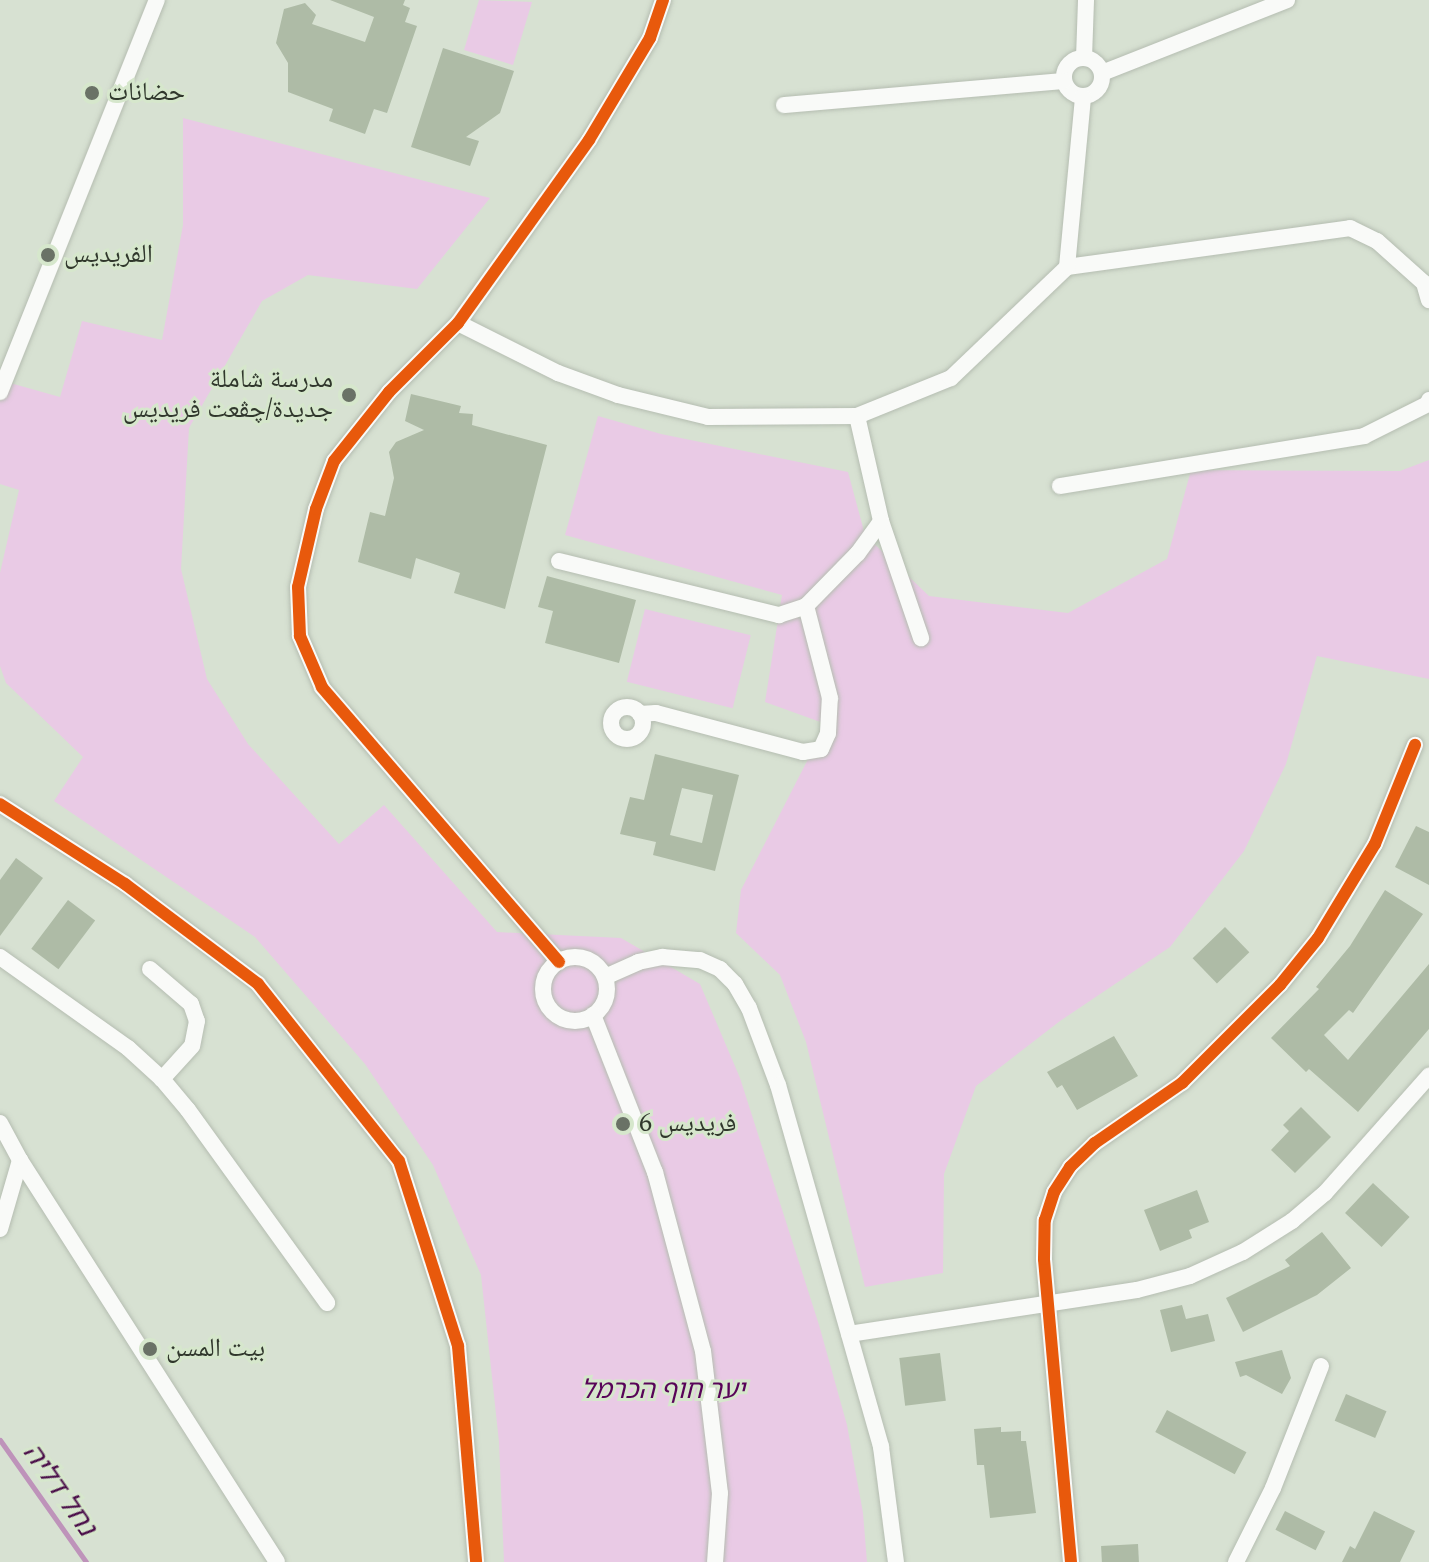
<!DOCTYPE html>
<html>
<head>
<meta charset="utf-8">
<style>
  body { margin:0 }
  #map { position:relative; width:1429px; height:1562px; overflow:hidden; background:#d7e1d2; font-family:Spectral,"Noto Naskh Arabic","Noto Sans Hebrew",serif }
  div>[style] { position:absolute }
  .green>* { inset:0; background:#e9cae5; transform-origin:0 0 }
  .stream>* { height:5px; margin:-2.5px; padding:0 2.5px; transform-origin:2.5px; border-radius:2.5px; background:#be93ba }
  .building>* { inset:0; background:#aebba6; transform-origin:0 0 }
  .roads { filter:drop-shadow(0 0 2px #b5bdb1) drop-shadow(0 0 2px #b5bdb1) }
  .minor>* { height:16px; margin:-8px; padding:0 8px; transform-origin:8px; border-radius:8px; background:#f9faf8 }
  .minor>.ring { margin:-8px; padding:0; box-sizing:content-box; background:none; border:16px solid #f9faf8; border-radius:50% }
  .cycleway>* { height:12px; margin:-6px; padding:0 6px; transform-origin:6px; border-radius:6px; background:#e8590c }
  .dots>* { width:22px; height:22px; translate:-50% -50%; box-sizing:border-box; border:4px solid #d6e7cc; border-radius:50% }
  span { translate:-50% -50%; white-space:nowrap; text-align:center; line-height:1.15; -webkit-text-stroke:6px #d6e7cc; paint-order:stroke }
  .poi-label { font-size:26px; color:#30372c }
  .left { translate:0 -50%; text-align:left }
  .right { translate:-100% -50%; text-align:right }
  .park-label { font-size:26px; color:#580458; font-style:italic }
  .water-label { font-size:28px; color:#490c48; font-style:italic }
</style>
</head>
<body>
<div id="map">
  <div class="green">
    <div style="clip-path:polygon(479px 0,532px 2px,513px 65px,464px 50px)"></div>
    <div style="clip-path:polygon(183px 118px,490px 198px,417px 289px,308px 275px,262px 301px,189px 428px,181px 569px,207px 679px,248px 744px,339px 844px,384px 805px,497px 932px,621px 938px,700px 984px,740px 1078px,819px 1325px,847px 1425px,863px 1513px,867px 1562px,504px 1562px,499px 1442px,481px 1275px,433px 1165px,365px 1064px,255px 937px,54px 801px,83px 757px,6px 683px,0 666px,0 573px,19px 490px,0 484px,0 389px,3px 381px,60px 397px,82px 321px,162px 340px,183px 225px)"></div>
    <div style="clip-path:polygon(598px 416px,661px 434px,848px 472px,865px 535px,929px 596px,1068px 613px,1167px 559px,1191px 470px,1400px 471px,1429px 460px,1429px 679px,1317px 656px,1286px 764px,1244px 851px,1170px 947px,1060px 1021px,976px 1086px,944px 1174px,943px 1273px,865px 1287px,806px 1042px,780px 975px,736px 933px,741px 890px,826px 724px,765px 702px,782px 595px,565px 535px)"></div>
    <div style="left:645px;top:609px;width:109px;height:75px;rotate:14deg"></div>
  </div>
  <div class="stream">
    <div style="left:0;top:1440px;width:149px;rotate:54.8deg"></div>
  </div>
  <div class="building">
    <div style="clip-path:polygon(330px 0,405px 0,403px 5px,410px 8px,405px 22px,417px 26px,387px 113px,374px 109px,365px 134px,329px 121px,333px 109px,288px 92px,288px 63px,276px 43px,284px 9px,305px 3px,316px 15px,312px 24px,365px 42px,374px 17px)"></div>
    <div style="clip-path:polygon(443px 48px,514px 71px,500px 113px,466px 137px,479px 141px,470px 166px,411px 147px)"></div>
    <div style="clip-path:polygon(411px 394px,461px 406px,459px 413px,473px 414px,472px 425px,547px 445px,505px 609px,454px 593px,460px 573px,416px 558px,411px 579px,358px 562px,370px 512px,385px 516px,394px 478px,389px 452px,396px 442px,424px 430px,405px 421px)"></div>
    <div style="clip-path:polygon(547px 576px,636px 600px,619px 663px,545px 643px,553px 611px,538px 607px)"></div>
    <div style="clip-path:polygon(evenodd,655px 754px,739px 775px,715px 871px,653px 855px,656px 842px,620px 834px,630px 797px,644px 800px,655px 754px,682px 788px,713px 795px,702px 843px,670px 835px,682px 788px)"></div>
    <div style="clip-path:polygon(1416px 826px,1429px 832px,1429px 885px,1395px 867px)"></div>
    <div style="clip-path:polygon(16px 858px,43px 878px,0 936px,0 880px)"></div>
    <div style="clip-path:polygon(1385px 890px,1423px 914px,1353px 1013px,1349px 1010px,1324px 1035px,1348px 1060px,1429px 964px,1429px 1029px,1358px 1112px,1309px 1069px,1306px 1072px,1271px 1038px,1319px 989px,1316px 987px,1350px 946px)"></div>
    <div style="left:68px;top:900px;width:34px;height:61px;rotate:37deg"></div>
    <div style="left:1225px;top:927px;width:35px;height:45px;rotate:46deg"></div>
    <div style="clip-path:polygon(1114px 1036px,1138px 1076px,1077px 1110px,1062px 1085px,1057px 1088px,1047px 1072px)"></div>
    <div style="clip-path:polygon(1301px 1107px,1331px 1137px,1295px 1173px,1271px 1150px,1289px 1131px,1283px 1125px)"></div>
    <div style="left:1373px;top:1183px;width:50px;height:41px;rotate:43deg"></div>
    <div style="clip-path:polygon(1197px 1190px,1209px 1222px,1189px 1230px,1192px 1238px,1160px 1251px,1144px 1210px)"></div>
    <div style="clip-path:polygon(1322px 1232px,1351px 1268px,1317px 1295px,1243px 1332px,1226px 1298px,1290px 1266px,1285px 1260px)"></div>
    <div style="clip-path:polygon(1182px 1305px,1186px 1319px,1208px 1314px,1215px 1341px,1171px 1352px,1160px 1310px)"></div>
    <div style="clip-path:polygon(1282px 1350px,1291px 1378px,1282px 1394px,1246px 1375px,1240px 1377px,1235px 1362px)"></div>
    <div style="left:940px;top:1353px;width:48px;height:41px;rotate:83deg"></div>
    <div style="left:1346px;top:1394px;width:44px;height:29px;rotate:23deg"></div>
    <div style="left:1167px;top:1410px;width:90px;height:25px;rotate:28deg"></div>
    <div style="clip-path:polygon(1001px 1427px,1001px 1432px,1021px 1431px,1021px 1441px,1026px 1441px,1036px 1513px,990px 1518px,984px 1465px,977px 1465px,974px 1429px)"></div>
    <div style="left:1285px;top:1511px;width:45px;height:21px;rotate:27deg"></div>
    <div style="clip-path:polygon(1374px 1511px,1415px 1531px,1400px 1562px,1342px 1562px,1350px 1546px,1355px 1549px)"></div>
    <div style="left:1138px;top:1544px;width:18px;height:37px;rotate:87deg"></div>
  </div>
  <div class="roads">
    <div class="minor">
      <div class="ring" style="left:1064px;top:58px;width:22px;height:22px"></div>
      <div style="left:1084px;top:58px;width:58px;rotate:-88deg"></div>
      <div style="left:1102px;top:73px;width:199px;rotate:-21.5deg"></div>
      <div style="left:784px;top:105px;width:281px;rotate:-4.9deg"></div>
      <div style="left:1067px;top:267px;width:286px;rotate:-7.8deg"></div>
      <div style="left:1350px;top:228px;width:30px;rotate:26deg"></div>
      <div style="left:1377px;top:241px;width:63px;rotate:41.8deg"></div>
      <div style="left:1424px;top:283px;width:18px;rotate:74deg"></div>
      <div style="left:458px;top:323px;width:112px;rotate:26.6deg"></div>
      <div style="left:558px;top:373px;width:64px;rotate:20.1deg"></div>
      <div style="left:618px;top:395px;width:93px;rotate:13.7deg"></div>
      <div style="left:708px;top:417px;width:149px;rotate:-0.4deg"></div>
      <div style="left:857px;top:416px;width:101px;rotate:-22deg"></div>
      <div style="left:951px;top:378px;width:161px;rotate:-43.7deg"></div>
      <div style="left:1067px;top:267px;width:171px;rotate:-84.6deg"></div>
      <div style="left:0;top:392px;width:422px;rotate:-68.2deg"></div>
      <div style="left:857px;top:416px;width:108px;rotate:77.1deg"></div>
      <div style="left:881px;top:521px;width:124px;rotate:71.1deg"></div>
      <div style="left:1060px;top:486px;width:308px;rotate:-9.3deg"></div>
      <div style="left:1364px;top:436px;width:72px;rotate:-26.6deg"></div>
      <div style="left:1428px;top:404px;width:4px;rotate:-76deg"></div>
      <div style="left:559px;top:561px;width:227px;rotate:13.8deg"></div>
      <div style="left:779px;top:615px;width:28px;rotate:-18deg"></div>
      <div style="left:806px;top:606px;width:74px;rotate:-45.5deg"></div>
      <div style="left:858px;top:553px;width:39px;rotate:-54deg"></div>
      <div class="ring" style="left:611px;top:707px;width:16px;height:16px"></div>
      <div style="left:640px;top:714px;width:16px;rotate:-4deg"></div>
      <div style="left:656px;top:713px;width:152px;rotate:14.9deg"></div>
      <div style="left:803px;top:752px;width:18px;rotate:-9deg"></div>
      <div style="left:821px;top:749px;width:17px;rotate:-66deg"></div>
      <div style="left:828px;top:733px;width:35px;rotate:-87deg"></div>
      <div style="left:830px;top:698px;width:95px;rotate:-104.6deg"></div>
      <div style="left:0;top:804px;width:148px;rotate:32.6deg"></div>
      <div style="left:125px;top:884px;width:166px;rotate:36.9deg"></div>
      <div style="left:258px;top:984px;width:226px;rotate:51.5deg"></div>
      <div style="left:399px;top:1161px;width:194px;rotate:72.3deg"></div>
      <div style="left:458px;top:1346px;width:217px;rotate:85.2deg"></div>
      <div style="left:0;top:957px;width:157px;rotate:35.4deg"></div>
      <div style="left:128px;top:1048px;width:46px;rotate:42.4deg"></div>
      <div style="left:162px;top:1079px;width:40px;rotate:50deg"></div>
      <div style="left:188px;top:1110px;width:238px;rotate:54.2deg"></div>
      <div class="ring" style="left:543px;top:957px;width:48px;height:48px"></div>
      <div style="left:559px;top:962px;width:363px;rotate:-130.8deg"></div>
      <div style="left:322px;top:687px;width:56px;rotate:-113.3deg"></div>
      <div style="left:300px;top:636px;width:49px;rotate:-92.3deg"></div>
      <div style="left:298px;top:587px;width:80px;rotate:-77deg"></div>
      <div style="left:316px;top:509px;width:51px;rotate:-69.4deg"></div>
      <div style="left:334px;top:461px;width:88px;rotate:-51.4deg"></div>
      <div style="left:389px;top:392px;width:98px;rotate:-45deg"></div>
      <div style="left:458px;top:323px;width:225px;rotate:-54.4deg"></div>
      <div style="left:589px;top:140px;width:119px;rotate:-59.1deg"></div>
      <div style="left:650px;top:38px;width:40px;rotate:-71.1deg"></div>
      <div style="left:150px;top:969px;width:54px;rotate:40.5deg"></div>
      <div style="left:191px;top:1004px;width:18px;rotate:71deg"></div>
      <div style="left:197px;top:1021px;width:25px;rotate:101deg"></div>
      <div style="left:192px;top:1046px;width:45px;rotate:132.3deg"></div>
      <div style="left:605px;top:977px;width:36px;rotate:-24deg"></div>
      <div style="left:638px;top:962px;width:25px;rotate:-12deg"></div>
      <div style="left:662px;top:957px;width:38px;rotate:5deg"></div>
      <div style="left:700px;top:960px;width:22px;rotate:24deg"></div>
      <div style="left:720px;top:969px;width:21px;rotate:45deg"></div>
      <div style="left:735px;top:984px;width:28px;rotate:60deg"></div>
      <div style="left:749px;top:1008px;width:82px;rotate:69.4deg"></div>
      <div style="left:778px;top:1085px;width:376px;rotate:74.1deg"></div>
      <div style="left:881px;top:1447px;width:116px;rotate:82.6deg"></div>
      <div style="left:593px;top:1015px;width:169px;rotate:68.5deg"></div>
      <div style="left:655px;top:1172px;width:185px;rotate:75deg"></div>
      <div style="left:703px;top:1351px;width:143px;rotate:83.2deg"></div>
      <div style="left:720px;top:1493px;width:69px;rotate:94.1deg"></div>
      <div style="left:0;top:1123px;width:42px;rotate:61.6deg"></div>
      <div style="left:20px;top:1160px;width:477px;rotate:57.4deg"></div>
      <div style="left:0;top:1229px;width:72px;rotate:-73.8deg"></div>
      <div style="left:849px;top:1334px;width:291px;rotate:-8.7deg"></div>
      <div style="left:1137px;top:1290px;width:55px;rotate:-14.8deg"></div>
      <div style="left:1190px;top:1276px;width:58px;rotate:-24.4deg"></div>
      <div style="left:1243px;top:1252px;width:58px;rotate:-32.3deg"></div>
      <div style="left:1292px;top:1221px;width:43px;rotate:-40.3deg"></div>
      <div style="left:1325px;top:1193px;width:157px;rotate:-48.4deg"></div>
      <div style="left:1071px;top:1562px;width:304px;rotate:-95.1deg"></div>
      <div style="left:1044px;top:1259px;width:39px;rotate:-89deg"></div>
      <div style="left:1045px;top:1220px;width:29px;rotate:-72deg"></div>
      <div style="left:1054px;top:1192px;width:30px;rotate:-57deg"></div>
      <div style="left:1070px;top:1167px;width:35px;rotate:-44deg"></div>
      <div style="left:1095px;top:1143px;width:106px;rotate:-34.6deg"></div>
      <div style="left:1182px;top:1083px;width:139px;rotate:-45deg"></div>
      <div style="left:1280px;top:985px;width:60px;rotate:-51deg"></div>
      <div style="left:1318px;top:938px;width:110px;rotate:-58.8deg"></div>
      <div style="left:1375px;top:844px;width:107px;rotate:-68deg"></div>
      <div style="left:1236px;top:1562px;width:83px;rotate:-63.4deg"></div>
      <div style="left:1273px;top:1488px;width:131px;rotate:-68.5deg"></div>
    </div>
  </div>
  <div class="cycleway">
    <div style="left:0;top:804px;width:148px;rotate:32.6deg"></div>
    <div style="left:125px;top:884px;width:166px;rotate:36.9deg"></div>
    <div style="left:258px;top:984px;width:226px;rotate:51.5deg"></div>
    <div style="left:399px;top:1161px;width:194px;rotate:72.3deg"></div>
    <div style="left:458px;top:1346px;width:217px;rotate:85.2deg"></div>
    <div style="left:559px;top:962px;width:363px;rotate:-130.8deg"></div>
    <div style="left:322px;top:687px;width:56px;rotate:-113.3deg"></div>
    <div style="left:300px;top:636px;width:49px;rotate:-92.3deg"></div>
    <div style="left:298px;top:587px;width:80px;rotate:-77deg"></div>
    <div style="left:316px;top:509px;width:51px;rotate:-69.4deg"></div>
    <div style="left:334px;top:461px;width:88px;rotate:-51.4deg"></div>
    <div style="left:389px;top:392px;width:98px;rotate:-45deg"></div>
    <div style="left:458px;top:323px;width:225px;rotate:-54.4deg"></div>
    <div style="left:589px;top:140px;width:119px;rotate:-59.1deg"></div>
    <div style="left:650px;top:38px;width:40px;rotate:-71.1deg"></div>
    <div style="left:1071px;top:1562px;width:304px;rotate:-95.1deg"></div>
    <div style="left:1044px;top:1259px;width:39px;rotate:-89deg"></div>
    <div style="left:1045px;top:1220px;width:29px;rotate:-72deg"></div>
    <div style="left:1054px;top:1192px;width:30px;rotate:-57deg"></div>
    <div style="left:1070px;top:1167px;width:35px;rotate:-44deg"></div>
    <div style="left:1095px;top:1143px;width:106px;rotate:-34.6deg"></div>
    <div style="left:1182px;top:1083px;width:139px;rotate:-45deg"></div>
    <div style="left:1280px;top:985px;width:60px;rotate:-51deg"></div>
    <div style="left:1318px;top:938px;width:110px;rotate:-58.8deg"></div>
    <div style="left:1375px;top:844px;width:107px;rotate:-68deg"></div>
  </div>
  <div class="dots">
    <div style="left:92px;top:93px;background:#6a7266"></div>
    <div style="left:48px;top:255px;background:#6a7266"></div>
    <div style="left:349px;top:395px;background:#6a7266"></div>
    <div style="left:623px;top:1124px;background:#6a7266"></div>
    <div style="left:150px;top:1349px;background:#6a7266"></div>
  </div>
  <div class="poi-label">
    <span class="left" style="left:108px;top:93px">حضانات</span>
    <span class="left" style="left:64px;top:255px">الفريديس</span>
    <span class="right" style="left:333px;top:395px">مدرسة شاملة<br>جديدة/چڤعت فريديس</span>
    <span class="left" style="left:639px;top:1124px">فريديس 6</span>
    <span class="left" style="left:166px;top:1349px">بيت المسن</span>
  </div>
  <div class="park-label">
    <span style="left:663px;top:1391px">יער חוף הכרמל</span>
  </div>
  <div class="water-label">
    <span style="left:59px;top:1490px;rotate:55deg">נחל דליה</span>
  </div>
</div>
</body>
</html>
